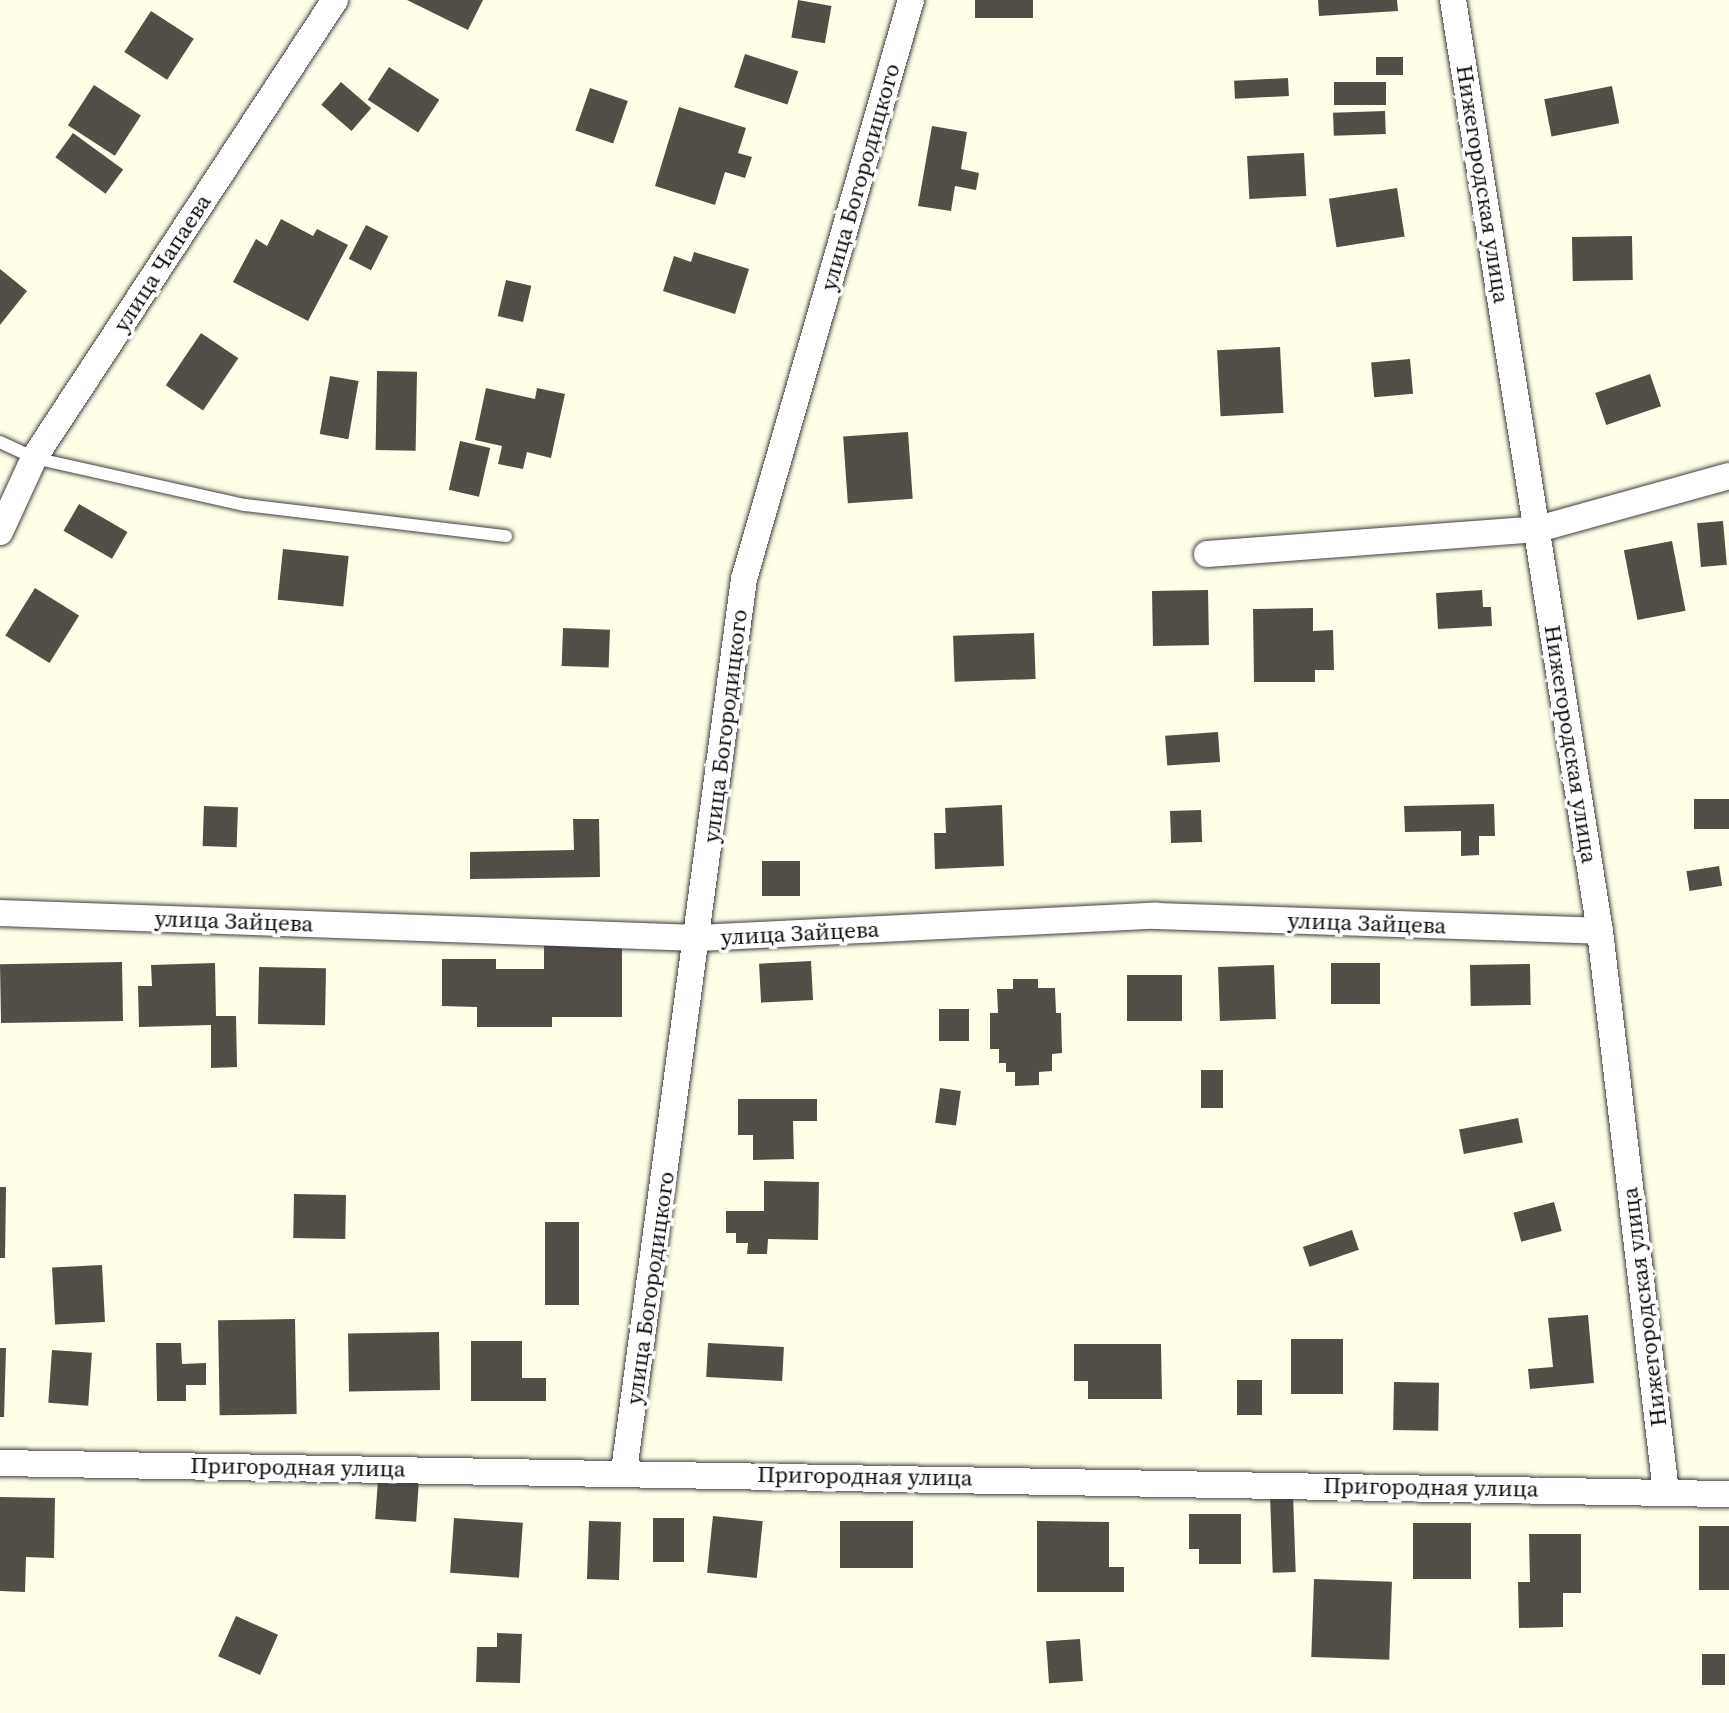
<!DOCTYPE html>
<html>
<head>
<meta charset="utf-8">
<style>
  body { margin:0 }
  #map { position:relative; width:1729px; height:1713px; overflow:hidden; background:#fefee9; font-family:"Source Serif 4",serif }
  div>[style] { position:absolute }
  .building>* { inset:0; background:#534e48; transform-origin:0 0 }
  .roads { filter:drop-shadow(0 0 2px #3e3e3e) drop-shadow(0 0 2px #3e3e3e) }
  .service>* { height:12px; margin:-6px; padding:0 6px; transform-origin:6px; border-radius:6px; background:#fff }
  .minor>* { height:26px; margin:-13px; padding:0 13px; transform-origin:13px; border-radius:13px; background:#fff }
  span { translate:-50% -50%; white-space:nowrap; text-align:center; line-height:1.15; -webkit-text-stroke:7px #fff; paint-order:stroke }
  .street-label { font-size:23px; color:#0b0b0b }
</style>
</head>
<body>
<div id="map">
  <div class="building">
    <div style="clip-path:polygon(407px 0,483px 0,468px 30px)"></div>
    <div style="left:798px;top:0;width:34px;height:38px;rotate:10deg"></div>
    <div style="left:975px;top:0;width:58px;height:18px"></div>
    <div style="clip-path:polygon(1318px 0,1397px 0,1398px 11px,1319px 16px)"></div>
    <div style="left:151px;top:11px;width:51px;height:49px;rotate:33deg"></div>
    <div style="left:745px;top:54px;width:56px;height:35px;rotate:18deg"></div>
    <div style="left:1376px;top:57px;width:27px;height:18px"></div>
    <div style="left:389px;top:67px;width:60px;height:39px;rotate:33deg"></div>
    <div style="left:1288px;top:78px;width:18px;height:54px;rotate:87deg"></div>
    <div style="left:341px;top:82px;width:40px;height:30px;rotate:41deg"></div>
    <div style="left:1386px;top:82px;width:23px;height:52px;rotate:90deg"></div>
    <div style="left:94px;top:85px;width:56px;height:48px;rotate:33deg"></div>
    <div style="left:1612px;top:86px;width:38px;height:69px;rotate:79deg"></div>
    <div style="left:590px;top:88px;width:40px;height:45px;rotate:19deg"></div>
    <div style="clip-path:polygon(679px 107px,746px 128px,738px 153px,752px 157px,745px 178px,725px 172px,715px 205px,655px 186px)"></div>
    <div style="left:1385px;top:111px;width:23px;height:52px;rotate:88deg"></div>
    <div style="clip-path:polygon(932px 126px,967px 132px,961px 169px,979px 173px,976px 190px,955px 186px,951px 211px,918px 206px)"></div>
    <div style="left:73px;top:133px;width:62px;height:30px;rotate:36deg"></div>
    <div style="left:1304px;top:153px;width:43px;height:57px;rotate:87deg"></div>
    <div style="left:1397px;top:188px;width:49px;height:69px;rotate:81deg"></div>
    <div style="clip-path:polygon(281px 219px,313px 236px,317px 229px,348px 245px,308px 321px,233px 282px,256px 239px,267px 246px)"></div>
    <div style="left:366px;top:225px;width:25px;height:38px;rotate:27deg"></div>
    <div style="left:1632px;top:236px;width:44px;height:60px;rotate:89deg"></div>
    <div style="clip-path:polygon(694px 252px,749px 269px,735px 314px,663px 291px,674px 256px,691px 262px)"></div>
    <div style="clip-path:polygon(0 269px,27px 291px,0 325px)"></div>
    <div style="left:506px;top:280px;width:26px;height:37px;rotate:13deg"></div>
    <div style="left:201px;top:333px;width:45px;height:63px;rotate:34deg"></div>
    <div style="left:1280px;top:347px;width:66px;height:63px;rotate:87deg"></div>
    <div style="left:1410px;top:359px;width:35px;height:39px;rotate:85deg"></div>
    <div style="left:377px;top:371px;width:40px;height:79px;rotate:1deg"></div>
    <div style="left:1650px;top:374px;width:34px;height:58px;rotate:71deg"></div>
    <div style="left:330px;top:376px;width:29px;height:59px;rotate:10deg"></div>
    <div style="clip-path:polygon(486px 388px,535px 399px,537px 388px,565px 394px,551px 458px,527px 452px,523px 469px,498px 464px,502px 446px,475px 440px)"></div>
    <div style="left:908px;top:432px;width:67px;height:65px;rotate:86deg"></div>
    <div style="left:460px;top:441px;width:31px;height:50px;rotate:13deg"></div>
    <div style="left:79px;top:504px;width:56px;height:31px;rotate:30deg"></div>
    <div style="left:1723px;top:521px;width:44px;height:26px;rotate:85deg"></div>
    <div style="left:1672px;top:541px;width:71px;height:49px;rotate:79deg"></div>
    <div style="left:283px;top:549px;width:66px;height:51px;rotate:6deg"></div>
    <div style="left:35px;top:588px;width:52px;height:56px;rotate:32deg"></div>
    <div style="left:1208px;top:590px;width:55px;height:56px;rotate:89deg"></div>
    <div style="clip-path:polygon(1482px 590px,1483px 607px,1491px 607px,1492px 626px,1438px 629px,1436px 593px)"></div>
    <div style="clip-path:polygon(1313px 608px,1313px 631px,1333px 630px,1334px 670px,1315px 670px,1315px 682px,1254px 682px,1253px 609px)"></div>
    <div style="left:563px;top:628px;width:47px;height:38px;rotate:2deg"></div>
    <div style="left:1034px;top:633px;width:46px;height:81px;rotate:88deg"></div>
    <div style="left:1218px;top:732px;width:30px;height:53px;rotate:86deg"></div>
    <div style="left:1729px;top:799px;width:30px;height:35px;rotate:90deg"></div>
    <div style="clip-path:polygon(1494px 804px,1495px 836px,1479px 836px,1479px 855px,1461px 856px,1461px 831px,1405px 832px,1404px 806px)"></div>
    <div style="clip-path:polygon(1002px 805px,1004px 866px,935px 869px,934px 833px,946px 833px,945px 808px)"></div>
    <div style="left:204px;top:806px;width:34px;height:40px;rotate:2deg"></div>
    <div style="left:1201px;top:810px;width:32px;height:31px;rotate:88deg"></div>
    <div style="clip-path:polygon(573px 819px,599px 819px,600px 877px,470px 879px,470px 852px,574px 850px)"></div>
    <div style="left:762px;top:861px;width:38px;height:35px"></div>
    <div style="left:1719px;top:866px;width:20px;height:33px;rotate:81deg"></div>
    <div style="clip-path:polygon(544px 945px,622px 945px,622px 1017px,552px 1017px,552px 1027px,477px 1027px,477px 1007px,442px 1006px,442px 959px,496px 959px,496px 969px,544px 969px)"></div>
    <div style="left:811px;top:961px;width:39px;height:52px;rotate:87deg"></div>
    <div style="left:122px;top:962px;width:59px;height:122px;rotate:89deg"></div>
    <div style="clip-path:polygon(215px 963px,216px 1016px,236px 1016px,237px 1067px,211px 1068px,211px 1025px,139px 1027px,138px 986px,152px 986px,151px 965px)"></div>
    <div style="left:1331px;top:963px;width:49px;height:41px"></div>
    <div style="left:1530px;top:964px;width:41px;height:60px;rotate:89deg"></div>
    <div style="left:1274px;top:965px;width:54px;height:56px;rotate:88deg"></div>
    <div style="left:259px;top:967px;width:67px;height:57px;rotate:1deg"></div>
    <div style="left:1182px;top:975px;width:46px;height:55px;rotate:90deg"></div>
    <div style="clip-path:polygon(1013px 979px,1038px 979px,1038px 988px,1055px 988px,1056px 1013px,1061px 1013px,1062px 1053px,1052px 1054px,1052px 1071px,1039px 1072px,1039px 1085px,1015px 1086px,1015px 1072px,1006px 1072px,1006px 1063px,999px 1063px,999px 1049px,990px 1049px,990px 1013px,998px 1013px,997px 989px,1013px 989px)"></div>
    <div style="left:969px;top:1009px;width:32px;height:30px;rotate:90deg"></div>
    <div style="left:1201px;top:1070px;width:22px;height:38px"></div>
    <div style="left:940px;top:1088px;width:21px;height:35px;rotate:8deg"></div>
    <div style="clip-path:polygon(738px 1099px,817px 1099px,817px 1121px,793px 1121px,794px 1159px,753px 1160px,753px 1135px,738px 1135px)"></div>
    <div style="left:1518px;top:1118px;width:25px;height:60px;rotate:79deg"></div>
    <div style="clip-path:polygon(764px 1181px,819px 1182px,818px 1240px,768px 1239px,767px 1254px,747px 1254px,748px 1243px,736px 1243px,736px 1233px,726px 1233px,726px 1211px,764px 1211px)"></div>
    <div style="clip-path:polygon(0 1187px,6px 1187px,5px 1258px,0 1258px)"></div>
    <div style="left:294px;top:1194px;width:52px;height:44px;rotate:1deg"></div>
    <div style="left:1554px;top:1202px;width:30px;height:42px;rotate:75deg"></div>
    <div style="left:545px;top:1222px;width:34px;height:83px"></div>
    <div style="left:1352px;top:1230px;width:21px;height:52px;rotate:71deg"></div>
    <div style="left:102px;top:1265px;width:57px;height:50px;rotate:87deg"></div>
    <div style="clip-path:polygon(1588px 1315px,1594px 1383px,1530px 1389px,1528px 1369px,1553px 1367px,1548px 1318px)"></div>
    <div style="left:295px;top:1319px;width:95px;height:77px;rotate:89deg"></div>
    <div style="left:439px;top:1332px;width:58px;height:91px;rotate:89deg"></div>
    <div style="left:1291px;top:1339px;width:52px;height:55px"></div>
    <div style="clip-path:polygon(471px 1341px,522px 1341px,522px 1378px,546px 1378px,546px 1401px,471px 1401px)"></div>
    <div style="clip-path:polygon(156px 1343px,181px 1343px,182px 1364px,206px 1363px,206px 1385px,186px 1385px,186px 1401px,157px 1401px)"></div>
    <div style="left:708px;top:1343px;width:76px;height:34px;rotate:3deg"></div>
    <div style="clip-path:polygon(1074px 1344px,1161px 1344px,1162px 1399px,1088px 1399px,1088px 1381px,1074px 1381px)"></div>
    <div style="clip-path:polygon(0 1348px,6px 1348px,4px 1417px,0 1417px)"></div>
    <div style="left:52px;top:1350px;width:40px;height:53px;rotate:4deg"></div>
    <div style="left:1237px;top:1380px;width:25px;height:35px"></div>
    <div style="left:1394px;top:1382px;width:45px;height:48px;rotate:1deg"></div>
    <div style="left:378px;top:1479px;width:41px;height:40px;rotate:4deg"></div>
    <div style="left:1293px;top:1494px;width:78px;height:23px;rotate:88deg"></div>
    <div style="clip-path:polygon(0 1497px,55px 1498px,54px 1558px,26px 1557px,25px 1592px,0 1591px)"></div>
    <div style="clip-path:polygon(1189px 1514px,1241px 1514px,1241px 1564px,1199px 1564px,1199px 1549px,1189px 1549px)"></div>
    <div style="left:713px;top:1516px;width:50px;height:57px;rotate:6deg"></div>
    <div style="left:454px;top:1518px;width:69px;height:55px;rotate:4deg"></div>
    <div style="left:653px;top:1518px;width:31px;height:44px"></div>
    <div style="left:589px;top:1521px;width:32px;height:58px;rotate:2deg"></div>
    <div style="left:840px;top:1521px;width:73px;height:47px"></div>
    <div style="clip-path:polygon(1037px 1521px,1109px 1522px,1109px 1567px,1124px 1567px,1124px 1592px,1037px 1592px)"></div>
    <div style="left:1471px;top:1523px;width:56px;height:58px;rotate:90deg"></div>
    <div style="left:1729px;top:1526px;width:64px;height:30px;rotate:90deg"></div>
    <div style="clip-path:polygon(1529px 1534px,1581px 1534px,1581px 1593px,1563px 1593px,1563px 1627px,1519px 1628px,1518px 1582px,1530px 1582px)"></div>
    <div style="left:1314px;top:1579px;width:78px;height:78px;rotate:2deg"></div>
    <div style="left:236px;top:1616px;width:46px;height:44px;rotate:24deg"></div>
    <div style="clip-path:polygon(497px 1633px,522px 1634px,520px 1683px,476px 1682px,477px 1647px,497px 1647px)"></div>
    <div style="left:1080px;top:1639px;width:42px;height:34px;rotate:86deg"></div>
    <div style="left:1725px;top:1654px;width:31px;height:23px;rotate:90deg"></div>
  </div>
  <div class="roads">
    <div class="service">
      <div style="left:0;top:442px;width:38px;rotate:25deg"></div>
      <div style="left:34px;top:458px;width:216px;rotate:12.6deg"></div>
      <div style="left:245px;top:505px;width:263px;rotate:6.8deg"></div>
    </div>
    <div class="minor">
      <div style="left:1453px;top:0;width:943px;rotate:81.03deg"></div>
      <div style="left:1600px;top:931px;width:565px;rotate:83.29deg"></div>
      <div style="left:0;top:532px;width:81px;rotate:-65.3deg"></div>
      <div style="left:34px;top:458px;width:548px;rotate:-56.69deg"></div>
      <div style="left:1207px;top:554px;width:332px;rotate:-4.3deg"></div>
      <div style="left:1538px;top:529px;width:198px;rotate:-15.5deg"></div>
      <div style="left:0;top:913px;width:698px;rotate:2.05deg"></div>
      <div style="left:698px;top:938px;width:459px;rotate:-2.8deg"></div>
      <div style="left:1156px;top:916px;width:444px;rotate:1.9deg"></div>
      <div style="left:0;top:1463px;width:1729px;rotate:1.03deg"></div>
      <div style="left:624px;top:1471px;width:900px;rotate:-82.34deg"></div>
      <div style="left:744px;top:579px;width:603px;rotate:-73.91deg"></div>
    </div>
  </div>
  <div class="street-label">
    <span style="left:860px;top:177px;rotate:-74deg">улица Богородицкого</span>
    <span style="left:1483px;top:184px;rotate:81deg">Нижегородская улица</span>
    <span style="left:162px;top:263px;rotate:-57deg">улица Чапаева</span>
    <span style="left:725px;top:726px;rotate:-83deg">улица Богородицкого</span>
    <span style="left:1571px;top:744px;rotate:81deg">Нижегородская улица</span>
    <span style="left:234px;top:921px;rotate:2deg">улица Зайцева</span>
    <span style="left:1367px;top:923px;rotate:2deg">улица Зайцева</span>
    <span style="left:800px;top:933px;rotate:-3deg">улица Зайцева</span>
    <span style="left:650px;top:1288px;rotate:-82deg">улица Богородицкого</span>
    <span style="left:1644px;top:1307px;rotate:-97deg">Нижегородская улица</span>
    <span style="left:298px;top:1467px;rotate:1deg">Пригородная улица</span>
    <span style="left:865px;top:1476px;rotate:1deg">Пригородная улица</span>
    <span style="left:1431px;top:1487px;rotate:1deg">Пригородная улица</span>
  </div>
</div>
</body>
</html>
